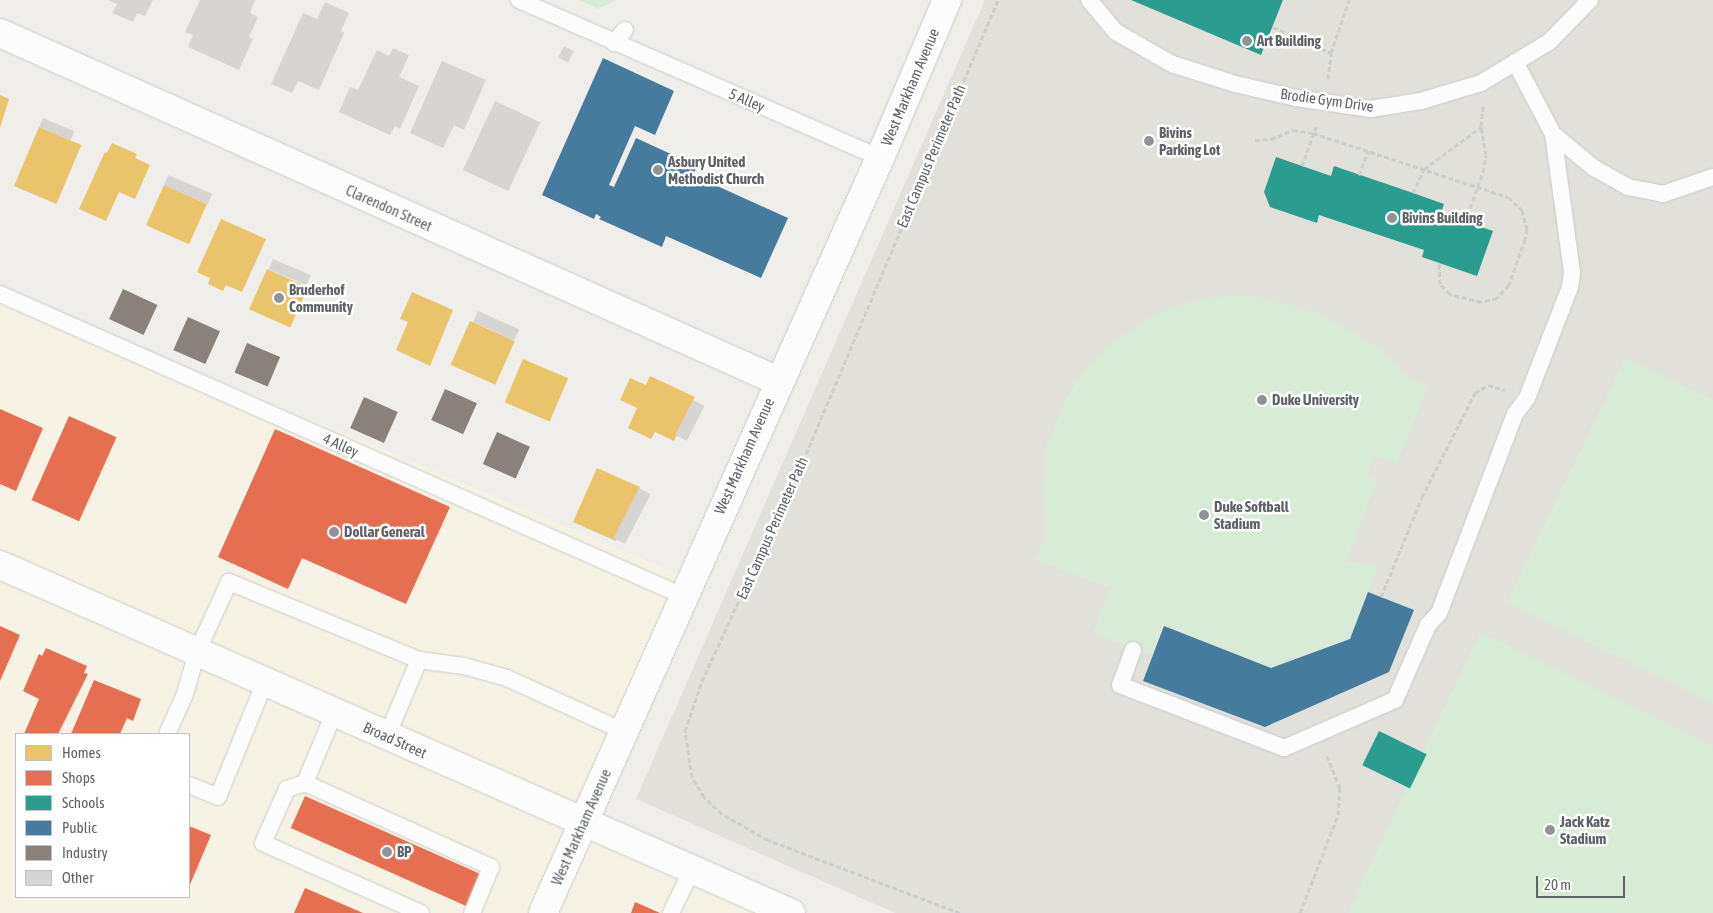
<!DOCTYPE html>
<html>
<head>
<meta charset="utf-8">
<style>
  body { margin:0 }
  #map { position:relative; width:1713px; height:913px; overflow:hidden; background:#efeeea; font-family:"Asap Condensed",sans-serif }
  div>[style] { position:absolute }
  .commercial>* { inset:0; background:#f7f3e4 }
  .education>* { inset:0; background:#e2e0da }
  .green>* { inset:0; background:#d8ebd6 }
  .homes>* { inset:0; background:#e9c46a; transform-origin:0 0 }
  .shops>* { inset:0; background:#e76f51; transform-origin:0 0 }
  .schools>* { inset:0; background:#2a9d8f; transform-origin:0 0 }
  .public>* { inset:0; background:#457b9d }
  .industry>* { inset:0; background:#8a817c; transform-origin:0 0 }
  .building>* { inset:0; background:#d6d5d3; transform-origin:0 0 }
  .path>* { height:3px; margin-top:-1.5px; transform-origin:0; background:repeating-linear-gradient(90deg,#cacfcc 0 5px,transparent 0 7.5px) }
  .roads { filter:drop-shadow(0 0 1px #cbcccc) drop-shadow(0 0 1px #cbcccc) }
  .service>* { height:16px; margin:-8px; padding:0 8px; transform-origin:8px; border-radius:8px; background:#fdfcfc }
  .minor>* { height:28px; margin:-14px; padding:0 14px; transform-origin:14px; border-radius:14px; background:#fdfcfc }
  .tertiary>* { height:28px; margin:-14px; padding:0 14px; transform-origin:14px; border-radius:14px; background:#fdfcfc }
  .dots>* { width:14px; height:14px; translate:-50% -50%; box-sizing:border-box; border:2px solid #fff; border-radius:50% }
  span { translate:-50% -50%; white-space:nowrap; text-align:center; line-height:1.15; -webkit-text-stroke:5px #fff; paint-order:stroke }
  .poi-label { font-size:15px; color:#5f6368; font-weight:700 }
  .left { translate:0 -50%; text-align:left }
  .street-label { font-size:15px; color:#5f6368 }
  .legend { position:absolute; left:15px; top:733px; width:175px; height:165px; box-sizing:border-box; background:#fff; border:1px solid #bfc1c3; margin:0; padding:6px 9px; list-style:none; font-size:15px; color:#5f6368 }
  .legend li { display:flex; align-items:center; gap:10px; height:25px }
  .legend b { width:25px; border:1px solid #bfc1c3 }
  .scale { position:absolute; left:1536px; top:876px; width:89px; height:22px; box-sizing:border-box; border:2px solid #5f6368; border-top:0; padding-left:6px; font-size:15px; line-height:18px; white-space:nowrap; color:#5f6368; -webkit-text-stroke:4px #fff; paint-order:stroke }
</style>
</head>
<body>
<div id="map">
  <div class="commercial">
    <div style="clip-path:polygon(evenodd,0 288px,700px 583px,591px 831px,770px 913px,0 913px,0 288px,16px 734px,189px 734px,189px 897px,16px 897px,16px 734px)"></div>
  </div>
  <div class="education">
    <div style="clip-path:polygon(985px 0,1713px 0,1713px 913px,895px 913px,636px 799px)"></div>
  </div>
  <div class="green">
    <div style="clip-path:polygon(579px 0,617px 0,598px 9px)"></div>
    <div style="clip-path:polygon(1225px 296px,1253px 296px,1316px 312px,1378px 347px,1406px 376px,1428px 387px,1396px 464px,1374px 455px,1367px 475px,1377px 480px,1346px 562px,1379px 565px,1368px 592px,1414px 610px,1389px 672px,1265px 727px,1143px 681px,1152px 656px,1093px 633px,1110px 588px,1035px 560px,1046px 534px,1043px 496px,1046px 447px,1068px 395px,1084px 370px,1108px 345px,1160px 312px,1194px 301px)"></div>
    <div style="clip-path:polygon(1625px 358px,1713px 400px,1713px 703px,1507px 603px)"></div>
    <div style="clip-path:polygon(1480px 632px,1713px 746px,1713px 913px,1348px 913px)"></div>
  </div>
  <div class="homes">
    <div style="clip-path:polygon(0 95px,9px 99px,0 128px)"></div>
    <div style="left:39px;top:127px;width:46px;height:64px;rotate:23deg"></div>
    <div style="clip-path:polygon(112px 143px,137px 154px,135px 158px,150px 165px,135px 199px,119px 192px,106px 221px,79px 209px,105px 152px,107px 153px)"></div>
    <div style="left:164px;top:185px;width:47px;height:44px;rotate:24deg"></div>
    <div style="clip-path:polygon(221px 219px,266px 239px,242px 292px,226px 285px,223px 291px,208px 284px,210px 278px,197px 272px)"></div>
    <div style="left:267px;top:269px;width:45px;height:44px;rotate:24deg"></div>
    <div style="clip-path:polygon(412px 292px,453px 310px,430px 366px,396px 350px,408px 322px,400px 319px)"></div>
    <div style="left:470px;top:321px;width:49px;height:48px;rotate:24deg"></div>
    <div style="left:523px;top:359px;width:49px;height:47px;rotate:23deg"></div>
    <div style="clip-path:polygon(650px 376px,695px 397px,674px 441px,655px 432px,651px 439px,628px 428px,637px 408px,620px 400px,630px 378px,646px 385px)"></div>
    <div style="left:597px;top:468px;width:47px;height:59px;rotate:24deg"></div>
  </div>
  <div class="shops">
    <div style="clip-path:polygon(0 409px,43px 428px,16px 491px,0 484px)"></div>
    <div style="left:69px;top:416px;width:52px;height:92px;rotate:24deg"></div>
    <div style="clip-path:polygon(275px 429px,450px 507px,406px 604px,302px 558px,288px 589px,218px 557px)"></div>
    <div style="clip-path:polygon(0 626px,20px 635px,0 681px)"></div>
    <div style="clip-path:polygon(46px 648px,87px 666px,84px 673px,88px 674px,58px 734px,24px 734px,39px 699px,23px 691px,39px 654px,42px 656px)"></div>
    <div style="clip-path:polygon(94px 680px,141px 699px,133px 721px,127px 718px,120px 734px,71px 734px)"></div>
    <div style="left:305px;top:796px;width:195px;height:35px;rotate:24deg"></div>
    <div style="clip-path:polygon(189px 826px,211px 835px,189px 887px)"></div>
    <div style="clip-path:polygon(305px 888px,363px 913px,294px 913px)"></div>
    <div style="clip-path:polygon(635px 902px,660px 913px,631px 913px)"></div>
  </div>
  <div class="schools">
    <div style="clip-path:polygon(1131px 0,1283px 0,1261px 55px)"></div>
    <div style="clip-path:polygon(1276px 157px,1331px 176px,1334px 166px,1413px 193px,1444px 204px,1441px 213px,1493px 231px,1477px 276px,1422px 257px,1424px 250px,1319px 215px,1317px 223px,1270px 207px,1264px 192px)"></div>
    <div style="left:1379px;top:731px;width:53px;height:38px;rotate:26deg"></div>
  </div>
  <div class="public">
    <div style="clip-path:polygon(603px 58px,674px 91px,655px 135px,635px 126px,609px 185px,614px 187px,636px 138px,697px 166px,693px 175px,788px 218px,761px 278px,666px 236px,662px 247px,599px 219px,601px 217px,596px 214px,594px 219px,542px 195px)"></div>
    <div style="clip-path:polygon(1368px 592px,1414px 610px,1389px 672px,1265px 727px,1143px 681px,1164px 626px,1271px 668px,1350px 639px)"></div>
  </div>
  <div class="industry">
    <div style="left:123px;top:289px;width:38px;height:33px;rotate:25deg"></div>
    <div style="left:188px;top:317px;width:35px;height:36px;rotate:24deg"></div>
    <div style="left:247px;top:343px;width:36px;height:32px;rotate:23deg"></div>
    <div style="left:445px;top:389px;width:35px;height:34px;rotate:24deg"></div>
    <div style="left:364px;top:397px;width:37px;height:34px;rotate:24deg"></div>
    <div style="left:497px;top:432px;width:36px;height:35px;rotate:24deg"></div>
  </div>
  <div class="building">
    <div style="clip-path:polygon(108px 0,153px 0,145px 16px,137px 13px,133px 22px,112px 13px,117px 4px)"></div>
    <div style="clip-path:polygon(200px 0,255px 0,250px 13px,258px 17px,249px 37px,253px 39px,239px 70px,188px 47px,193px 35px,185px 32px)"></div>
    <div style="clip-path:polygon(325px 2px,349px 13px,341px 31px,344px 33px,319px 90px,298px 81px,292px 93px,271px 84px,303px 13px,317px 19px)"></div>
    <div style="left:564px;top:46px;width:11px;height:13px;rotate:27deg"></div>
    <div style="clip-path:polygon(393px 48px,409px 55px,399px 77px,419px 86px,400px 129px,395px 126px,390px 135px,339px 112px,350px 87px,358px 90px,377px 50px,389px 56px)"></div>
    <div style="clip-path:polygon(442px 61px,486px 80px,464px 130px,454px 125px,443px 148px,410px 133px)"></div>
    <div style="left:495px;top:101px;width:50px;height:76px;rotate:25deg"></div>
    <div style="left:43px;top:118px;width:34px;height:10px;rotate:23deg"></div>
    <div style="left:168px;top:175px;width:48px;height:11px;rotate:23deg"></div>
    <div style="left:273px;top:259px;width:41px;height:11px;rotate:23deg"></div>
    <div style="left:478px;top:311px;width:45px;height:12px;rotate:24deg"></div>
    <div style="left:693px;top:400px;width:13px;height:39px;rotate:27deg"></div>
    <div style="left:639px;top:488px;width:13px;height:56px;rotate:27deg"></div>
  </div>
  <div class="path">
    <div style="left:1273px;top:27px;width:64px;rotate:24.1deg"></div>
    <div style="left:1328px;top:79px;width:26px;rotate:-83deg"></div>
    <div style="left:1331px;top:53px;width:56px;rotate:-71.2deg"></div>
    <div style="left:1255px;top:140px;width:16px;rotate:-4deg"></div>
    <div style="left:1271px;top:139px;width:24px;rotate:-22deg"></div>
    <div style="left:1293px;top:130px;width:20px;rotate:9deg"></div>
    <div style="left:1313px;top:133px;width:205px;rotate:18.2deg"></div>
    <div style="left:1508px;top:197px;width:19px;rotate:43deg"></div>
    <div style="left:1522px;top:210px;width:20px;rotate:75deg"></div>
    <div style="left:1527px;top:229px;width:10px;rotate:101deg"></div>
    <div style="left:1525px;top:239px;width:49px;rotate:109.2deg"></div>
    <div style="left:1509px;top:285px;width:18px;rotate:133deg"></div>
    <div style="left:1497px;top:298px;width:16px;rotate:166deg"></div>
    <div style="left:1481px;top:302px;width:32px;rotate:-166deg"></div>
    <div style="left:1450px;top:294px;width:14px;rotate:-135deg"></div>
    <div style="left:1440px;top:284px;width:21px;rotate:-93deg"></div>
    <div style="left:1302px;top:166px;width:45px;rotate:-70.3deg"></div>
    <div style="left:1359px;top:175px;width:26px;rotate:-69deg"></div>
    <div style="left:1413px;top:193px;width:26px;rotate:-65deg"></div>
    <div style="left:1424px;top:169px;width:71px;rotate:-36.4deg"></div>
    <div style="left:1465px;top:222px;width:53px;rotate:-70.2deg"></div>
    <div style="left:1483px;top:172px;width:17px;rotate:-80deg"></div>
    <div style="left:1486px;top:155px;width:29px;rotate:-100deg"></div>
    <div style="left:1481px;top:126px;width:20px;rotate:-84deg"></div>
    <div style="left:1381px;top:597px;width:108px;rotate:-67.7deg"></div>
    <div style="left:1422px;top:497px;width:117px;rotate:-63deg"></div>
    <div style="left:1475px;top:393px;width:15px;rotate:-32deg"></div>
    <div style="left:1488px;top:385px;width:18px;rotate:16deg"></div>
    <div style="left:960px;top:913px;width:205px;rotate:-159.2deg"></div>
    <div style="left:768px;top:840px;width:53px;rotate:-150.5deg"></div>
    <div style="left:722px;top:814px;width:25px;rotate:-137deg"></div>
    <div style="left:704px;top:797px;width:23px;rotate:-121deg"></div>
    <div style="left:692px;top:777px;width:47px;rotate:-98.7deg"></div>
    <div style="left:685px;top:731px;width:53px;rotate:-71.2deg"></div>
    <div style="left:702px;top:681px;width:242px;rotate:-65.3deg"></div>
    <div style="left:803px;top:461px;width:501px;rotate:-67.07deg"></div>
    <div style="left:1300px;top:913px;width:105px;rotate:-68.8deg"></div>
    <div style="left:1338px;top:815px;width:27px;rotate:-86deg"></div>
    <div style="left:1340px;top:788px;width:37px;rotate:-112deg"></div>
  </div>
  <div class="roads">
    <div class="service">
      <div style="left:519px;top:0;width:394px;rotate:23.6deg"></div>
      <div style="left:1089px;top:0;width:42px;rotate:49.8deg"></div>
      <div style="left:1116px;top:32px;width:64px;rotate:29.7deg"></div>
      <div style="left:1172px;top:64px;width:66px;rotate:17.6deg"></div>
      <div style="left:1235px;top:84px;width:63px;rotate:12.9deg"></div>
      <div style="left:1296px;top:98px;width:76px;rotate:8.3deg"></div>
      <div style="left:1371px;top:109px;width:51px;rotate:-9.1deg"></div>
      <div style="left:1421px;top:101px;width:63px;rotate:-16.7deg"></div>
      <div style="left:1481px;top:83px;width:79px;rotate:-31.1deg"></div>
      <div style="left:1549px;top:42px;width:59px;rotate:-45.7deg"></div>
      <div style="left:614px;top:43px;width:17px;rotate:-50deg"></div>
      <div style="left:1553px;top:134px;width:53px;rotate:39.7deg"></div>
      <div style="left:1594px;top:168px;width:39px;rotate:29deg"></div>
      <div style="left:1628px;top:187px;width:36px;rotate:11deg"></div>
      <div style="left:1663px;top:194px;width:53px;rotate:-18.8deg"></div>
      <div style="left:0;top:294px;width:747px;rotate:23.85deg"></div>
      <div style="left:1133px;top:650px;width:37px;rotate:110deg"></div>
      <div style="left:1120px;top:685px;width:176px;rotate:21deg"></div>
      <div style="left:1284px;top:748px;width:121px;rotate:-23.4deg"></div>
      <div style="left:1395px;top:700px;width:82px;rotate:-66.3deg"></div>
      <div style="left:1428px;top:625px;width:16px;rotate:-47deg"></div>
      <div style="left:1439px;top:613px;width:213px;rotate:-69.1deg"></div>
      <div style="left:1515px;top:414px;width:20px;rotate:-53deg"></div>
      <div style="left:1527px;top:398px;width:119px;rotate:-68.8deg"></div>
      <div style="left:1570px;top:287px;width:15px;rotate:-82deg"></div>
      <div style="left:1572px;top:272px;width:139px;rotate:-97.8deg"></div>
      <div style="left:1553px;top:134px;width:81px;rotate:-117.8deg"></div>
      <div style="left:419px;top:660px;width:45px;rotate:7.6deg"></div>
      <div style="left:464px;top:666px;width:45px;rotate:15.6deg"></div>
      <div style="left:507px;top:678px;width:128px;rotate:24.6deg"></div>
      <div style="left:334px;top:713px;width:76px;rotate:112.5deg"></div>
      <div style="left:305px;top:783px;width:204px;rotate:24.3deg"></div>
      <div style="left:491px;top:867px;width:50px;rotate:112.4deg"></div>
      <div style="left:167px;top:734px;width:44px;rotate:-65.8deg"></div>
      <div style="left:185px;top:694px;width:44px;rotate:-74.1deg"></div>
      <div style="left:197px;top:652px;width:77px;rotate:-65.4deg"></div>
      <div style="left:229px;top:582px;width:205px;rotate:22.3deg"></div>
      <div style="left:419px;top:660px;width:82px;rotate:112.8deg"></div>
      <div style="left:305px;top:783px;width:19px;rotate:162deg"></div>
      <div style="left:287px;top:789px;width:59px;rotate:114deg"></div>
      <div style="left:263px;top:843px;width:173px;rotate:23.9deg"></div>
      <div style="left:189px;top:785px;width:31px;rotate:22deg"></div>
      <div style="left:218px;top:797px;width:124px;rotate:-67.8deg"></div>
      <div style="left:671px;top:913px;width:48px;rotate:-64deg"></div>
    </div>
    <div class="minor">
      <div style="left:0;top:33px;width:852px;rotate:24.1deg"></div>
    </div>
    <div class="tertiary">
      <div style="left:0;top:565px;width:864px;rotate:23.75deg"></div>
      <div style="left:543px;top:913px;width:827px;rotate:-65.95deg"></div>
      <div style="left:880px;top:158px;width:172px;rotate:-67deg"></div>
    </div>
  </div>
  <div class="dots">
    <div style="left:1247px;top:41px;background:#919496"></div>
    <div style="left:1149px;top:141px;background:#919496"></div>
    <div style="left:658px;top:170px;background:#919496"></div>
    <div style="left:1392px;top:218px;background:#919496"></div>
    <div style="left:279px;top:298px;background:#919496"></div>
    <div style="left:1262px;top:400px;background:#919496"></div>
    <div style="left:1204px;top:515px;background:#919496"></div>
    <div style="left:334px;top:532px;background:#919496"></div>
    <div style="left:1550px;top:830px;background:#919496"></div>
    <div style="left:387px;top:852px;background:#919496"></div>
  </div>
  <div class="poi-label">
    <span class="left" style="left:1257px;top:41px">Art Building</span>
    <span class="left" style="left:1159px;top:141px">Bivins<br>Parking Lot</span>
    <span class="left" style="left:668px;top:170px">Asbury United<br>Methodist Church</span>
    <span class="left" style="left:1402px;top:218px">Bivins Building</span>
    <span class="left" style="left:289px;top:298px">Bruderhof<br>Community</span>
    <span class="left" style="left:1272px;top:400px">Duke University</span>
    <span class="left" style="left:1214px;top:515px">Duke Softball<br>Stadium</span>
    <span class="left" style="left:344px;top:532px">Dollar General</span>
    <span class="left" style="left:1560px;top:830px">Jack Katz<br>Stadium</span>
    <span class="left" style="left:397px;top:852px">BP</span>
  </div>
  <div class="street-label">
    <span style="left:910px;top:87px;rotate:-67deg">West Markham Avenue</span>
    <span style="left:747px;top:100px;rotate:23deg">5 Alley</span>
    <span style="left:1327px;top:100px;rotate:8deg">Brodie Gym Drive</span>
    <span style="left:931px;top:156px;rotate:-67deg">East Campus Perimeter Path</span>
    <span style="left:389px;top:208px;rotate:24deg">Clarendon Street</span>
    <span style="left:341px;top:445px;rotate:24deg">4 Alley</span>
    <span style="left:744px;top:456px;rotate:-66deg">West Markham Avenue</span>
    <span style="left:772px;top:528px;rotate:-66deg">East Campus Perimeter Path</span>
    <span style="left:395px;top:740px;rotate:24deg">Broad Street</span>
    <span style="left:581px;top:827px;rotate:-66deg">West Markham Avenue</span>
  </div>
  <ul class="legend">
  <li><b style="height:14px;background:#e9c46a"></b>Homes</li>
  <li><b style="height:14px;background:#e76f51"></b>Shops</li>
  <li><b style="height:14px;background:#2a9d8f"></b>Schools</li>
  <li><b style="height:14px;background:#457b9d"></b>Public</li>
  <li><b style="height:14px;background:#8a817c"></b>Industry</li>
  <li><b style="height:14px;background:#d6d5d3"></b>Other</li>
  </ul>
  <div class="scale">20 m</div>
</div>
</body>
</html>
